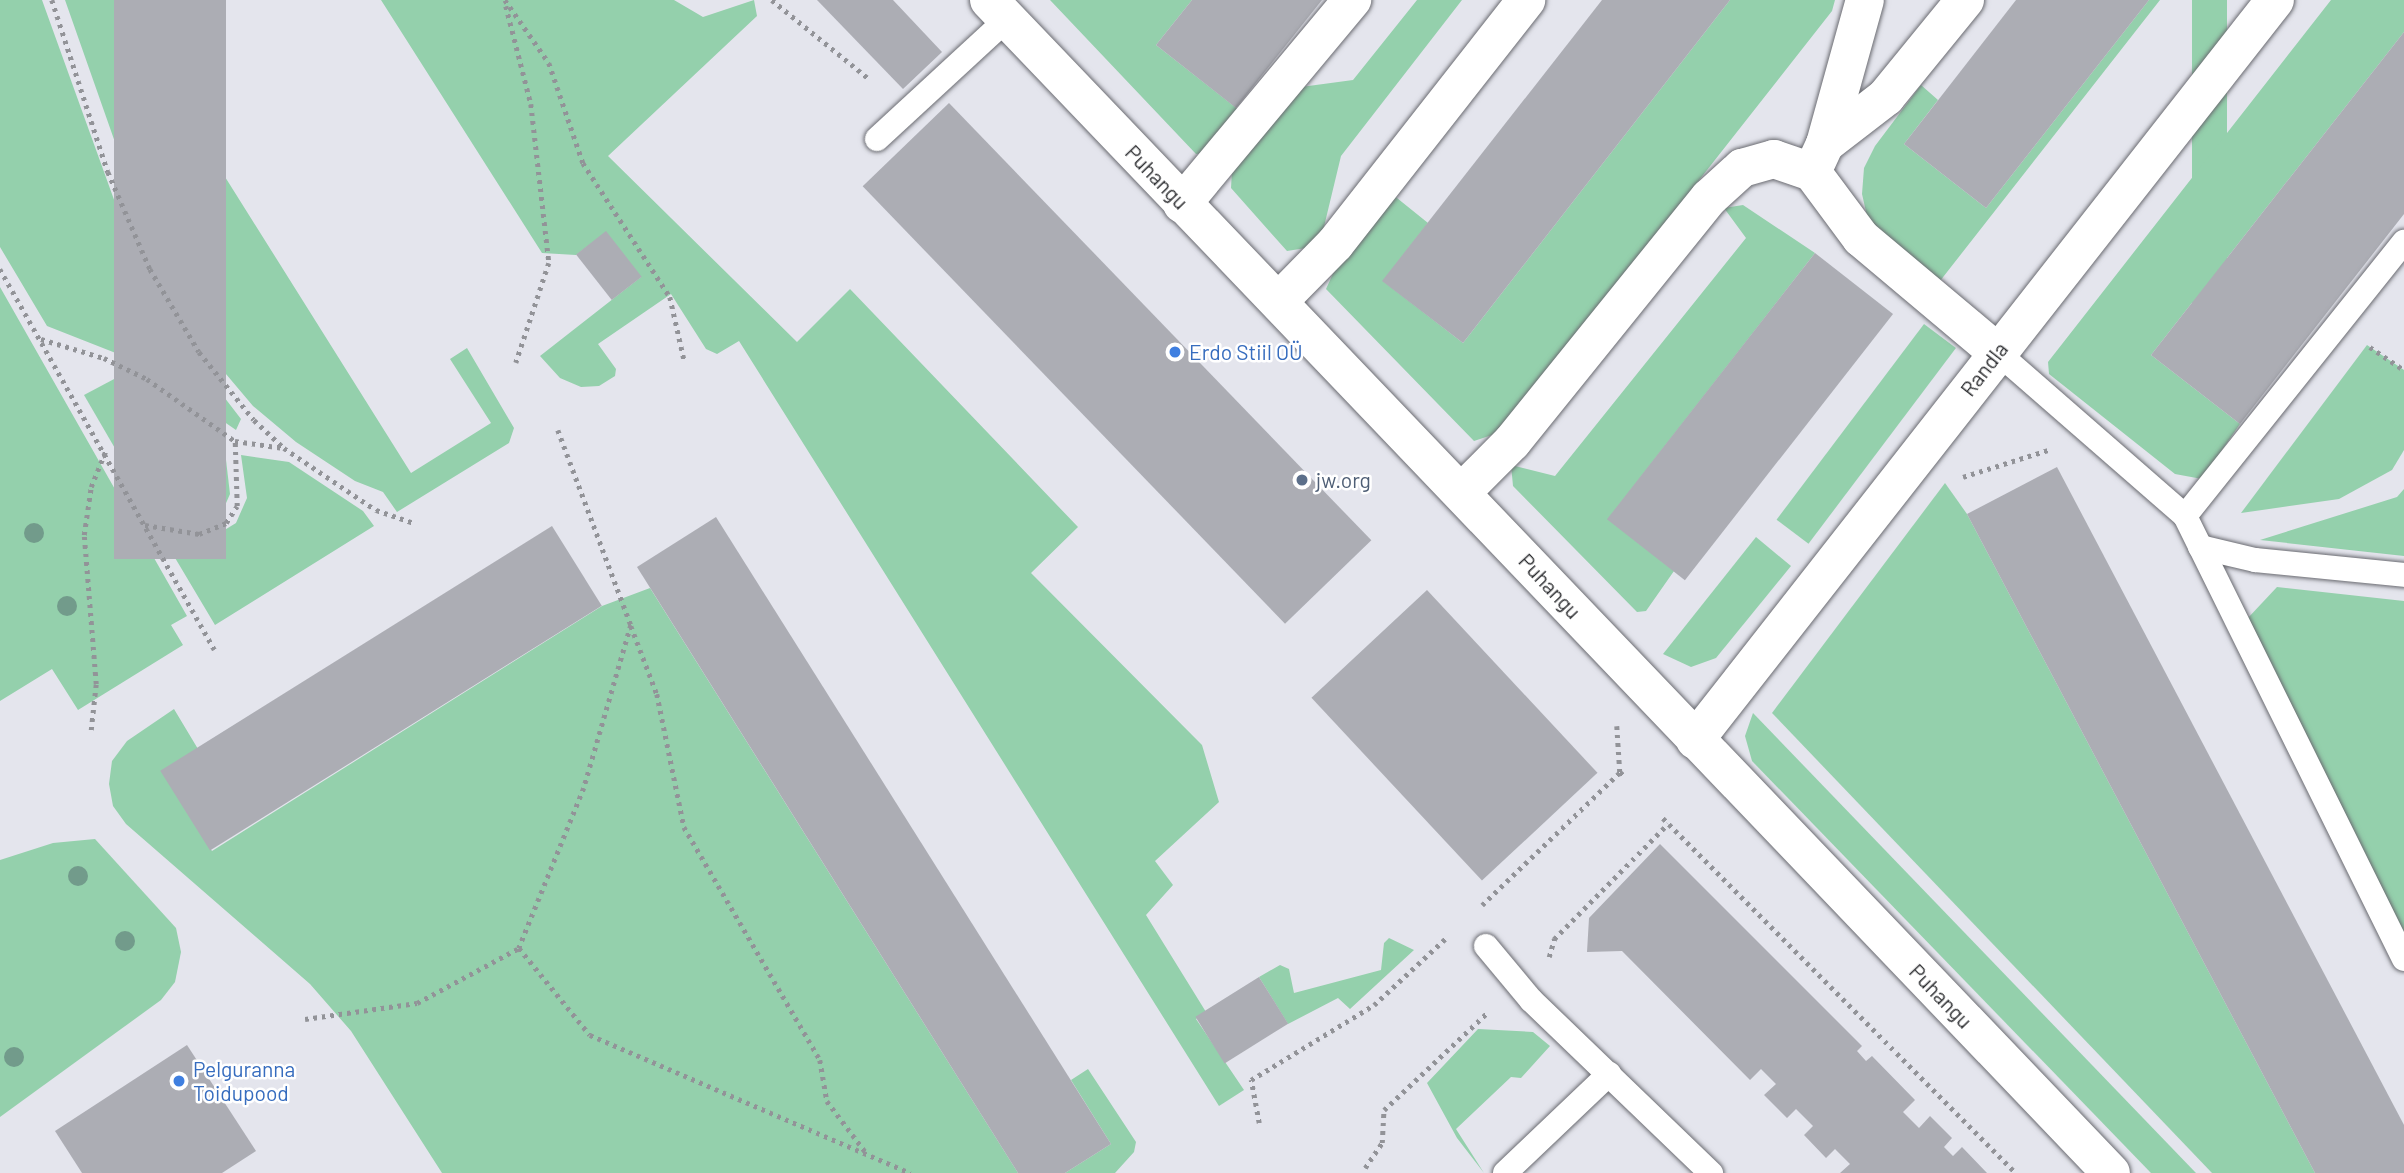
<!DOCTYPE html>
<html>
<head>
<meta charset="utf-8">
<style>
  body { margin:0 }
  #map { position:relative; width:2404px; height:1173px; overflow:hidden; background:#e4e5ed; font-family:Barlow,sans-serif }
  div>[style] { position:absolute }
  .green>* { inset:0; background:#94d0ac; transform-origin:0 0 }
  .building>* { inset:0; background:#acadb4; transform-origin:0 0 }
  .path>* { height:4.5px; margin-top:-2.25px; transform-origin:0; background:repeating-linear-gradient(90deg,#929398 0 3.5px,transparent 0 8.5px) }
  .roads { filter:drop-shadow(0 0 2px #6a6b71) drop-shadow(0 0 2px #6a6b71) }
  .lane>* { height:24px; margin:-12px; padding:0 12px; transform-origin:12px; border-radius:12px; background:#fff }
  .street>* { height:38px; margin:-19px; padding:0 19px; transform-origin:19px; border-radius:19px; background:#fff }
  .trees>* { width:20px; height:20px; margin:-10px; border-radius:50%; background:#729b8b }
  .dots>* { width:19px; height:19px; translate:-50% -50%; box-sizing:border-box; border:4px solid #fff; border-radius:50% }
  span { translate:-50% -50%; white-space:nowrap; text-align:center; line-height:1.15; -webkit-text-stroke:5px #fff; paint-order:stroke }
  .street-label { font-size:21px; color:#2a2b2e }
  .shop-label { font-size:21px; color:#366cbe }
  .left { translate:0 -50%; text-align:left }
  .service-label { font-size:21px; color:#4e5e75 }
</style>
</head>
<body>
<div id="map">
  <div class="green">
    <div style="clip-path:polygon(0 0,42px 0,130px 244px,181px 341px,241px 419px,236px 430px,136px 361px,47px 326px,0 247px)"></div>
    <div style="clip-path:polygon(65px 0,114px 0,411px 473px,491px 423px,450px 359px,467px 348px,514px 428px,509px 443px,397px 512px,383px 492px,355px 481px,296px 442px,253px 406px,215px 361px,155px 256px)"></div>
    <div style="clip-path:polygon(381px 0,674px 0,703px 17px,754px 0,757px 16px,608px 156px,797px 342px,850px 289px,1078px 527px,1031px 573px,1202px 745px,1219px 802px,1155px 861px,1173px 885px,1146px 915px,1206px 1012px,1196px 1019px,1244px 1090px,1219px 1106px,739px 341px,717px 354px,706px 349px,671px 294px,598px 344px,616px 369px,615px 376px,599px 386px,581px 387px,560px 378px,540px 356px,641px 277px,606px 232px,576px 255px,542px 253px)"></div>
    <div style="clip-path:polygon(1050px 0,1192px 0,1156px 45px,1244px 114px,1210px 153px,1196px 154px)"></div>
    <div style="clip-path:polygon(1417px 0,1462px 0,1341px 156px,1322px 235px,1306px 248px,1287px 251px,1231px 188px,1232px 171px,1301px 87px,1353px 80px)"></div>
    <div style="clip-path:polygon(1730px 0,1835px 0,1832px 11px,1501px 432px,1474px 441px,1326px 289px,1336px 267px,1392px 194px,1428px 223px,1383px 281px,1463px 343px)"></div>
    <div style="clip-path:polygon(2149px 0,2160px 0,1940px 281px,1876px 229px,1867px 216px,1862px 194px,1864px 168px,1875px 146px,1921px 85px,1938px 100px,1904px 144px,1986px 208px)"></div>
    <div style="left:2192px;top:0;width:35px;height:376px"></div>
    <div style="clip-path:polygon(2331px 0,2404px 0,2404px 32px,2151px 355px,2240px 424px,2202px 479px,2175px 474px,2049px 374px,2048px 362px)"></div>
    <div style="clip-path:polygon(1743px 205px,1815px 253px,1608px 519px,1674px 571px,1646px 611px,1637px 612px,1513px 486px,1511px 465px,1555px 476px,1746px 238px,1724px 208px)"></div>
    <div style="clip-path:polygon(0 287px,187px 616px,171px 625px,183px 645px,78px 710px,52px 669px,0 701px)"></div>
    <div style="left:1924px;top:324px;width:40px;height:245px;rotate:37deg"></div>
    <div style="clip-path:polygon(2367px 345px,2404px 370px,2404px 450px,2392px 470px,2339px 499px,2241px 513px)"></div>
    <div style="clip-path:polygon(116px 378px,154px 388px,196px 419px,226px 460px,230px 494px,220px 517px,197px 530px,173px 524px,152px 512px,84px 395px)"></div>
    <div style="clip-path:polygon(241px 455px,289px 462px,363px 511px,374px 526px,215px 625px,165px 541px,218px 534px,236px 523px,247px 498px)"></div>
    <div style="clip-path:polygon(1945px 483px,1967px 514px,2315px 1173px,2212px 1173px,1772px 713px)"></div>
    <div style="clip-path:polygon(2404px 489px,2404px 556px,2260px 540px,2397px 497px)"></div>
    <div style="clip-path:polygon(1756px 537px,1791px 566px,1716px 658px,1691px 667px,1663px 654px)"></div>
    <div style="clip-path:polygon(2277px 587px,2404px 601px,2404px 933px,2247px 619px)"></div>
    <div style="clip-path:polygon(650px 588px,1018px 1173px,442px 1173px,351px 1031px,310px 984px,126px 824px,113px 806px,109px 784px,112px 761px,127px 741px,174px 709px,198px 749px,162px 772px,212px 851px,602px 606px)"></div>
    <div style="clip-path:polygon(1753px 713px,2196px 1173px,2151px 1173px,1752px 761px,1745px 736px)"></div>
    <div style="clip-path:polygon(95px 839px,176px 928px,181px 952px,175px 982px,161px 1000px,0 1117px,0 860px,53px 843px)"></div>
    <div style="clip-path:polygon(1389px 938px,1414px 950px,1350px 1009px,1338px 998px,1288px 1024px,1259px 977px,1280px 965px,1289px 969px,1294px 993px,1381px 970px,1384px 943px)"></div>
    <div style="clip-path:polygon(1478px 1029px,1533px 1032px,1550px 1046px,1521px 1078px,1511px 1077px,1456px 1129px,1484px 1173px,1457px 1138px,1427px 1083px)"></div>
    <div style="clip-path:polygon(1088px 1069px,1136px 1142px,1134px 1152px,1115px 1173px,1065px 1173px,1111px 1144px,1071px 1080px)"></div>
  </div>
  <div class="building">
    <div style="left:114px;top:0;width:112px;height:559px"></div>
    <div style="clip-path:polygon(817px 0,893px 0,942px 52px,903px 89px)"></div>
    <div style="clip-path:polygon(1192px 0,1322px 0,1236px 108px,1156px 45px)"></div>
    <div style="clip-path:polygon(1602px 0,1730px 0,1463px 343px,1382px 281px)"></div>
    <div style="clip-path:polygon(2016px 0,2149px 0,1986px 208px,1904px 144px)"></div>
    <div style="clip-path:polygon(2404px 32px,2404px 214px,2240px 424px,2151px 355px)"></div>
    <div style="left:949px;top:103px;width:608px;height:120px;rotate:46deg"></div>
    <div style="left:606px;top:231px;width:58px;height:38px;rotate:52deg"></div>
    <div style="left:1815px;top:253px;width:99px;height:338px;rotate:38deg"></div>
    <div style="clip-path:polygon(2057px 467px,2404px 1125px,2404px 1173px,2315px 1173px,1967px 514px)"></div>
    <div style="clip-path:polygon(716px 517px,1111px 1144px,1065px 1173px,1018px 1173px,637px 567px)"></div>
    <div style="left:552px;top:526px;width:94px;height:462px;rotate:58deg"></div>
    <div style="left:1427px;top:590px;width:250px;height:158px;rotate:47deg"></div>
    <div style="clip-path:polygon(1660px 844px,1862px 1046px,1857px 1051px,1866px 1061px,1872px 1056px,1915px 1100px,1903px 1112px,1919px 1128px,1930px 1116px,1952px 1138px,1944px 1147px,1953px 1156px,1962px 1147px,1987px 1173px,1840px 1173px,1850px 1164px,1835px 1149px,1826px 1158px,1804px 1135px,1813px 1126px,1796px 1109px,1787px 1118px,1764px 1095px,1776px 1084px,1761px 1069px,1750px 1080px,1622px 951px,1587px 952px,1589px 918px)"></div>
    <div style="left:1259px;top:977px;width:55px;height:75px;rotate:58deg"></div>
    <div style="clip-path:polygon(187px 1045px,256px 1151px,222px 1173px,82px 1173px,55px 1131px)"></div>
  </div>
  <div class="path">
    <div style="left:52px;top:0;width:181px;rotate:72deg"></div>
    <div style="left:108px;top:172px;width:106px;rotate:66.6deg"></div>
    <div style="left:150px;top:269px;width:96px;rotate:59.4deg"></div>
    <div style="left:199px;top:352px;width:87px;rotate:51deg"></div>
    <div style="left:254px;top:420px;width:41px;rotate:43deg"></div>
    <div style="left:284px;top:448px;width:111px;rotate:34deg"></div>
    <div style="left:376px;top:510px;width:39px;rotate:19deg"></div>
    <div style="left:505px;top:0;width:77px;rotate:55.1deg"></div>
    <div style="left:549px;top:63px;width:106px;rotate:71.2deg"></div>
    <div style="left:583px;top:163px;width:160px;rotate:57deg"></div>
    <div style="left:670px;top:297px;width:64px;rotate:77.3deg"></div>
    <div style="left:772px;top:0;width:124px;rotate:39.1deg"></div>
    <div style="left:506px;top:6px;width:101px;rotate:75.7deg"></div>
    <div style="left:531px;top:104px;width:160px;rotate:83.5deg"></div>
    <div style="left:549px;top:263px;width:105px;rotate:108.3deg"></div>
    <div style="left:0;top:269px;width:437px;rotate:60.6deg"></div>
    <div style="left:41px;top:339px;width:66px;rotate:16.8deg"></div>
    <div style="left:104px;top:358px;width:48px;rotate:26deg"></div>
    <div style="left:147px;top:379px;width:108px;rotate:35.2deg"></div>
    <div style="left:235px;top:441px;width:49px;rotate:8.1deg"></div>
    <div style="left:2370px;top:347px;width:41px;rotate:34.1deg"></div>
    <div style="left:558px;top:430px;width:208px;rotate:69.5deg"></div>
    <div style="left:631px;top:625px;width:170px;rotate:106.1deg"></div>
    <div style="left:584px;top:788px;width:173px;rotate:112.1deg"></div>
    <div style="left:519px;top:948px;width:112px;rotate:50.8deg"></div>
    <div style="left:590px;top:1035px;width:349px;rotate:23.3deg"></div>
    <div style="left:1963px;top:477px;width:89px;rotate:-17.6deg"></div>
    <div style="left:145px;top:525px;width:55px;rotate:9.5deg"></div>
    <div style="left:199px;top:534px;width:29px;rotate:-22deg"></div>
    <div style="left:226px;top:523px;width:20px;rotate:-57deg"></div>
    <div style="left:237px;top:506px;width:65px;rotate:-91.8deg"></div>
    <div style="left:631px;top:626px;width:73px;rotate:69.1deg"></div>
    <div style="left:657px;top:694px;width:136px;rotate:78.5deg"></div>
    <div style="left:684px;top:827px;width:270px;rotate:59.7deg"></div>
    <div style="left:820px;top:1060px;width:42px;rotate:80.3deg"></div>
    <div style="left:827px;top:1101px;width:66px;rotate:53deg"></div>
    <div style="left:1617px;top:726px;width:46px;rotate:86.3deg"></div>
    <div style="left:1620px;top:772px;width:8px;rotate:40deg"></div>
    <div style="left:91px;top:730px;width:46px;rotate:-83.8deg"></div>
    <div style="left:96px;top:684px;width:149px;rotate:-94.6deg"></div>
    <div style="left:84px;top:535px;width:49px;rotate:-81.7deg"></div>
    <div style="left:91px;top:487px;width:38px;rotate:-68deg"></div>
    <div style="left:1663px;top:818px;width:501px;rotate:45.16deg"></div>
    <div style="left:1482px;top:905px;width:192px;rotate:-43.9deg"></div>
    <div style="left:1549px;top:957px;width:19px;rotate:-74deg"></div>
    <div style="left:1554px;top:939px;width:162px;rotate:-45.3deg"></div>
    <div style="left:305px;top:1019px;width:113px;rotate:-8.1deg"></div>
    <div style="left:417px;top:1003px;width:116px;rotate:-28.3deg"></div>
    <div style="left:1259px;top:1123px;width:44px;rotate:-100.5deg"></div>
    <div style="left:1251px;top:1080px;width:144px;rotate:-31.4deg"></div>
    <div style="left:1374px;top:1005px;width:97px;rotate:-42.9deg"></div>
    <div style="left:1365px;top:1168px;width:30px;rotate:-56deg"></div>
    <div style="left:1382px;top:1143px;width:33px;rotate:-87deg"></div>
    <div style="left:1384px;top:1110px;width:143px;rotate:-43.3deg"></div>
  </div>
  <div class="roads">
    <div class="lane">
      <div style="left:877px;top:139px;width:177px;rotate:-42.7deg"></div>
      <div style="left:1997px;top:352px;width:249px;rotate:41.1deg"></div>
      <div style="left:2185px;top:516px;width:494px;rotate:63.7deg"></div>
      <div style="left:2185px;top:516px;width:351px;rotate:-51.4deg"></div>
      <div style="left:2200px;top:547px;width:57px;rotate:13.3deg"></div>
      <div style="left:2255px;top:560px;width:150px;rotate:5.7deg"></div>
      <div style="left:1486px;top:946px;width:70px;rotate:50.2deg"></div>
      <div style="left:1531px;top:1000px;width:250px;rotate:43.9deg"></div>
      <div style="left:1505px;top:1173px;width:144px;rotate:-43.6deg"></div>
    </div>
    <div class="street">
      <div style="left:989px;top:0;width:1623px;rotate:46.27deg"></div>
      <div style="left:1965px;top:0;width:125px;rotate:129.2deg"></div>
      <div style="left:1886px;top:97px;width:77px;rotate:142.4deg"></div>
      <div style="left:1825px;top:144px;width:31px;rotate:115deg"></div>
      <div style="left:1812px;top:172px;width:82px;rotate:53.4deg"></div>
      <div style="left:1861px;top:238px;width:177px;rotate:40deg"></div>
      <div style="left:1825px;top:144px;width:149px;rotate:-74.5deg"></div>
      <div style="left:1182px;top:204px;width:266px;rotate:-50.2deg"></div>
      <div style="left:1279px;top:301px;width:80px;rotate:-45.5deg"></div>
      <div style="left:1335px;top:244px;width:310px;rotate:-51.9deg"></div>
      <div style="left:1462px;top:492px;width:71px;rotate:-45deg"></div>
      <div style="left:1512px;top:442px;width:314px;rotate:-51.1deg"></div>
      <div style="left:1709px;top:198px;width:45px;rotate:-42.3deg"></div>
      <div style="left:1742px;top:168px;width:33px;rotate:-16deg"></div>
      <div style="left:1774px;top:159px;width:40px;rotate:18.9deg"></div>
      <div style="left:1695px;top:740px;width:940px;rotate:-51.91deg"></div>
    </div>
  </div>
  <div class="trees">
    <div style="left:34px;top:533px"></div>
    <div style="left:67px;top:606px"></div>
    <div style="left:78px;top:876px"></div>
    <div style="left:125px;top:941px"></div>
    <div style="left:14px;top:1057px"></div>
  </div>
  <div class="dots">
    <div style="left:1175px;top:352px;background:#3f7fe0"></div>
    <div style="left:1302px;top:480px;background:#5c6f8a"></div>
    <div style="left:179px;top:1081px;background:#3f7fe0"></div>
  </div>
  <div class="street-label">
    <span style="left:1157px;top:177px;rotate:46deg">Puhangu</span>
    <span style="left:1984px;top:369px;rotate:-52deg">Randla</span>
    <span style="left:1550px;top:586px;rotate:47deg">Puhangu</span>
    <span style="left:1941px;top:996px;rotate:46deg">Puhangu</span>
  </div>
  <div class="shop-label">
    <span class="left" style="left:1189px;top:352px">Erdo Stiil OÜ</span>
    <span class="left" style="left:193px;top:1081px">Pelguranna<br>Toidupood</span>
  </div>
  <div class="service-label">
    <span class="left" style="left:1316px;top:480px">jw.org</span>
  </div>
</div>
</body>
</html>
